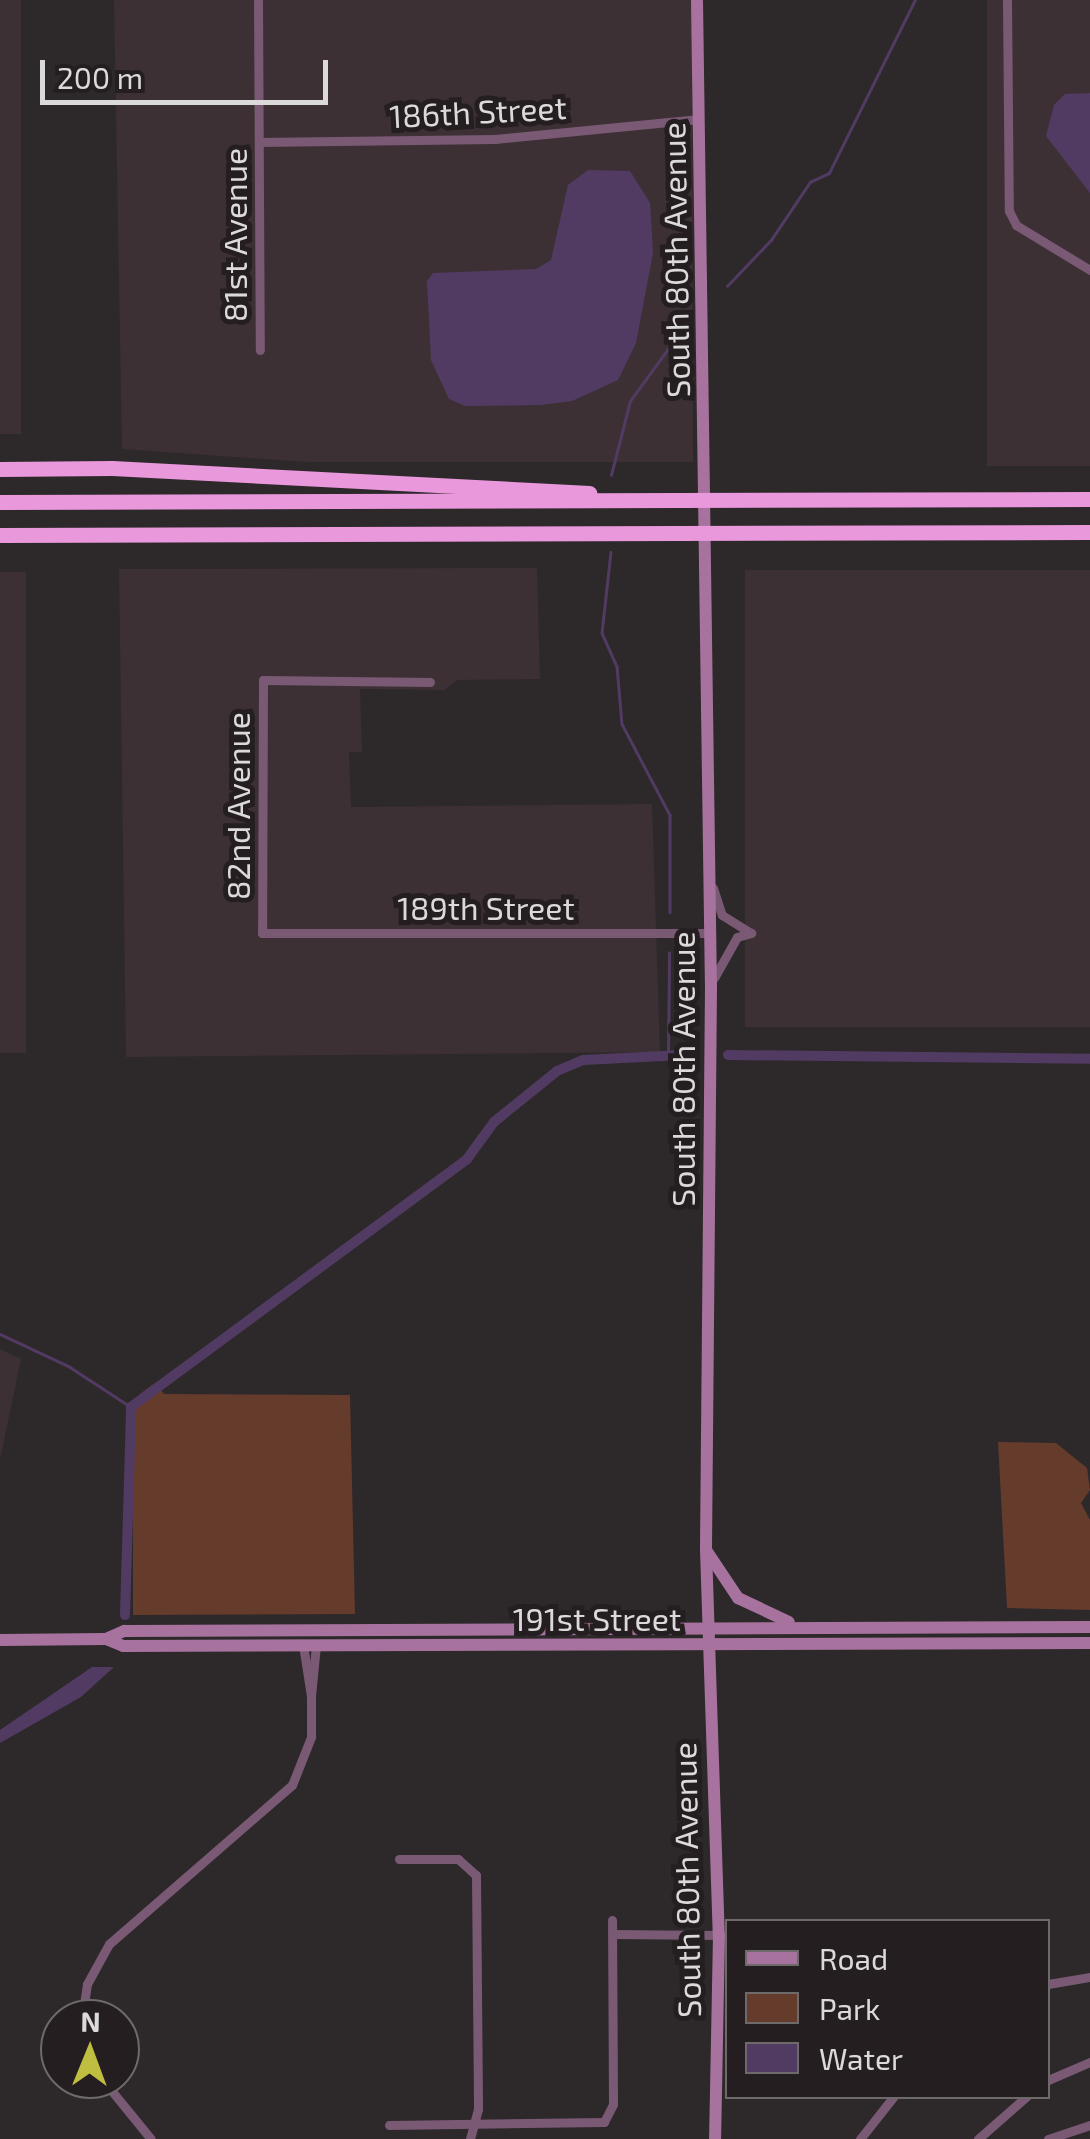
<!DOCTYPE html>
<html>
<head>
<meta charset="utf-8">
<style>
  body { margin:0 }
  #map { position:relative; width:1090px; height:2139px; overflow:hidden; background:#2d282a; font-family:"Exo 2",sans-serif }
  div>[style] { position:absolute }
  .built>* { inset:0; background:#3c3034; transform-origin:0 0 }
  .green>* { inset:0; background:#653b2c }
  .water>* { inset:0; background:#523b63 }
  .stream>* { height:2.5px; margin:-1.25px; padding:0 1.25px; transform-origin:1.25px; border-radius:1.25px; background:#523b63 }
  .canal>* { height:10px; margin:-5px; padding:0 5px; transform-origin:5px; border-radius:5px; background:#523b63 }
  .street>* { height:9px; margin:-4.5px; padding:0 4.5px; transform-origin:4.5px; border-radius:4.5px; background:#7a5974 }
  .secondary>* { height:12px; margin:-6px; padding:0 6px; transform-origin:6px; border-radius:6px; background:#a7739e }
  .highway>* { height:15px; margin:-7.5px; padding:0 7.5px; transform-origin:7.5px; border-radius:7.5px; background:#e998dc }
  span { translate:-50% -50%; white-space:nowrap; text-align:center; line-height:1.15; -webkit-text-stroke:10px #241e20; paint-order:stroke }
  .street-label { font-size:32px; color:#dcd9da }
  .legend { position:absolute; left:725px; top:1919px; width:325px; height:180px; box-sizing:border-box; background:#241e20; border:2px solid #6e696a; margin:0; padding:12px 18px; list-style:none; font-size:30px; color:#dcd9da }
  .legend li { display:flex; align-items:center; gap:20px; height:50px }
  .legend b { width:50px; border:2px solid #6e696a }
  .north { position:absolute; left:40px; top:1999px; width:100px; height:100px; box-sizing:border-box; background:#241e20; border:2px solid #6e696a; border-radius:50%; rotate:1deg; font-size:28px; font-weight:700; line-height:40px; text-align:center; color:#dcd9da }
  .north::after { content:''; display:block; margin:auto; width:35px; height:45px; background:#c0be41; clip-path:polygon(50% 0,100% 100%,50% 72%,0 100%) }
  .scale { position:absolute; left:40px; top:60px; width:288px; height:45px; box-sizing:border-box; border:5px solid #dcd9da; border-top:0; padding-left:12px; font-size:30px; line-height:35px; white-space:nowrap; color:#dcd9da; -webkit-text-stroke:8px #241e20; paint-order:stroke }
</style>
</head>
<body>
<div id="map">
  <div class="built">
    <div style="left:0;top:0;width:21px;height:434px"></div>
    <div style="clip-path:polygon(114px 0,692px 0,693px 462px,307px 462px,122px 449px)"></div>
    <div style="left:987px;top:0;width:103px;height:466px"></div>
    <div style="clip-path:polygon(537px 568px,540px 679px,457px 680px,444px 690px,360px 689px,362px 752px,349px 752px,351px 807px,652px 804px,660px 1052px,126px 1057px,119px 569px)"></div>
    <div style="left:745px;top:570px;width:345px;height:457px"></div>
    <div style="left:26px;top:572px;width:481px;height:26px;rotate:90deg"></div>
    <div style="clip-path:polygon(0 1349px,21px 1359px,0 1460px)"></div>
  </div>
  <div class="green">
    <div style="clip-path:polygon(155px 1383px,164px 1394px,350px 1395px,355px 1614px,133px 1615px,133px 1414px,140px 1394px)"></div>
    <div style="clip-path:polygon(998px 1442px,1056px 1443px,1087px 1468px,1090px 1490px,1081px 1503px,1090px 1520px,1090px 1610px,1007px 1608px)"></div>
  </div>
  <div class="water">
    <div style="clip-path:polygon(1090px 93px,1090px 193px,1046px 136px,1054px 105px,1065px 94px)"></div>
    <div style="clip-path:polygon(588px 170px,630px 171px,650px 203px,653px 253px,636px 343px,618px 380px,572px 401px,541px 405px,465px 406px,449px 399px,431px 360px,427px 281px,433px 273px,536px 269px,551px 260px,568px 185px)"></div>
    <div style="clip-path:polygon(92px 1667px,114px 1667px,81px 1697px,0 1743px,0 1730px)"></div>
  </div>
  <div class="stream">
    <div style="left:727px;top:286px;width:64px;rotate:-46.3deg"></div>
    <div style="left:771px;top:240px;width:70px;rotate:-56.1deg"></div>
    <div style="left:810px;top:182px;width:21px;rotate:-25deg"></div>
    <div style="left:829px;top:173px;width:193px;rotate:-63.6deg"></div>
    <div style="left:611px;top:475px;width:76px;rotate:-75.6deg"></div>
    <div style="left:630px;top:401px;width:78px;rotate:-53.9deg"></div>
    <div style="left:611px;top:552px;width:81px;rotate:96.3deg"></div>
    <div style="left:602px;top:633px;width:36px;rotate:66deg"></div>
    <div style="left:617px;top:666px;width:58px;rotate:85.1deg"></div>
    <div style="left:622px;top:724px;width:103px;rotate:62.2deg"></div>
    <div style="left:670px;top:815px;width:97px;rotate:90deg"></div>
    <div style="left:668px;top:1055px;width:102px;rotate:-89.4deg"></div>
    <div style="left:0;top:1334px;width:77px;rotate:25.2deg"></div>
    <div style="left:70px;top:1367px;width:73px;rotate:33.3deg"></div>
  </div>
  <div class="canal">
    <div style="left:728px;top:1055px;width:362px;rotate:0.6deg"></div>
    <div style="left:125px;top:1615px;width:208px;rotate:-88.3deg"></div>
    <div style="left:131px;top:1407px;width:418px;rotate:-36.4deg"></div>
    <div style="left:467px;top:1159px;width:46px;rotate:-53.9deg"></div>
    <div style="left:494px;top:1122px;width:81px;rotate:-39deg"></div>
    <div style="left:557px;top:1071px;width:28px;rotate:-23deg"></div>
    <div style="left:583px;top:1060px;width:100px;rotate:-2.9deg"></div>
  </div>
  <div class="street">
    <div style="left:258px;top:0;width:350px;rotate:89.7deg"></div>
    <div style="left:1007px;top:0;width:211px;rotate:89.5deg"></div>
    <div style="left:1009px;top:211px;width:16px;rotate:63deg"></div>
    <div style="left:1016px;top:225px;width:87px;rotate:31.3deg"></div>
    <div style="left:259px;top:142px;width:236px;rotate:-0.7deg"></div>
    <div style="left:495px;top:139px;width:205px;rotate:-5.6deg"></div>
    <div style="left:430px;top:682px;width:167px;rotate:-179.3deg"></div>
    <div style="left:263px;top:680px;width:253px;rotate:90.2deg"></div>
    <div style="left:262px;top:933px;width:449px"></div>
    <div style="left:713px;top:888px;width:28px;rotate:72deg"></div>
    <div style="left:722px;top:915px;width:34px;rotate:32deg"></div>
    <div style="left:714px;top:978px;width:47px;rotate:-60.7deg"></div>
    <div style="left:737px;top:937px;width:15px;rotate:-16deg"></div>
    <div style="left:303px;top:1645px;width:52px;rotate:81.1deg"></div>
    <div style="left:311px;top:1696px;width:51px;rotate:-84.4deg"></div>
    <div style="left:399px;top:1859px;width:59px"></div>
    <div style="left:458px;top:1859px;width:24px;rotate:42deg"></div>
    <div style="left:476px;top:1875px;width:234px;rotate:89.5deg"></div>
    <div style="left:478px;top:2109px;width:31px;rotate:105deg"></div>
    <div style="left:612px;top:1934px;width:107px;rotate:0.5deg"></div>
    <div style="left:1048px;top:1984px;width:43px;rotate:-9.5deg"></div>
    <div style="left:82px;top:2019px;width:35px;rotate:-82deg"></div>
    <div style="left:87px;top:1984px;width:46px;rotate:-61.2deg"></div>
    <div style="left:109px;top:1944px;width:242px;rotate:-41deg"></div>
    <div style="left:292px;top:1785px;width:52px;rotate:-68.4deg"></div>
    <div style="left:311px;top:1737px;width:41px;rotate:-90deg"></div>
    <div style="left:102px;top:2079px;width:77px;rotate:50.8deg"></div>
    <div style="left:1048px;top:2080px;width:46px;rotate:-23.2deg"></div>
    <div style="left:389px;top:2125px;width:215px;rotate:-0.8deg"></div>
    <div style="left:604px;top:2122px;width:20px;rotate:-63deg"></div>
    <div style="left:613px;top:2104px;width:184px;rotate:-90.3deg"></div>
    <div style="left:860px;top:2139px;width:55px;rotate:-51.7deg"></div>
    <div style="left:978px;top:2139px;width:65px;rotate:-41.3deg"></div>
    <div style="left:1048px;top:2139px;width:44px;rotate:-18.4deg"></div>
  </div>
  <div class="secondary">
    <div style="left:697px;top:0;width:986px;rotate:89.19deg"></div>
    <div style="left:711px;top:986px;width:564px;rotate:90.51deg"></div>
    <div style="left:706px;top:1550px;width:385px;rotate:88.1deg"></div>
    <div style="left:719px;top:1935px;width:204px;rotate:91.1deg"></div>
    <div style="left:706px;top:1550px;width:58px;rotate:56.3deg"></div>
    <div style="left:738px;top:1598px;width:56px;rotate:25.2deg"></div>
    <div style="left:106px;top:1639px;width:18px;rotate:22deg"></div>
    <div style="left:123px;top:1646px;width:967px;rotate:-0.18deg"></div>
    <div style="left:0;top:1640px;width:106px;rotate:-0.5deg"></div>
    <div style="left:106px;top:1639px;width:20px;rotate:-24deg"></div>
    <div style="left:124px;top:1631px;width:966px;rotate:-0.24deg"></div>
  </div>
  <div class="highway">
    <div style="left:0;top:469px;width:112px;rotate:-0.5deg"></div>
    <div style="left:112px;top:468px;width:478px;rotate:3deg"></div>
    <div style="left:0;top:502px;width:1090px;rotate:-0.16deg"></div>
    <div style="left:0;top:535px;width:1090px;rotate:-0.16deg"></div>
  </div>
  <div class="street-label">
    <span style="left:478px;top:111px;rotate:-3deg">186th Street</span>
    <span style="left:234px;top:235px;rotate:-90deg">81st Avenue</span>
    <span style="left:675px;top:260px;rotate:-91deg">South 80th Avenue</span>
    <span style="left:237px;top:806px;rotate:-90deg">82nd Avenue</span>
    <span style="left:486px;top:907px">189th Street</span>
    <span style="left:682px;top:1069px;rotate:-90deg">South 80th Avenue</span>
    <span style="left:597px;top:1618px">191st Street</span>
    <span style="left:686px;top:1880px;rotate:-91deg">South 80th Avenue</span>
  </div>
  <ul class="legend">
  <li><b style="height:12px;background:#a7739e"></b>Road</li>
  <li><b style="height:28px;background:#653b2c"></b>Park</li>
  <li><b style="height:28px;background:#523b63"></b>Water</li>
  </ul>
  <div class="north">N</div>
  <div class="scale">200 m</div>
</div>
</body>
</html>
